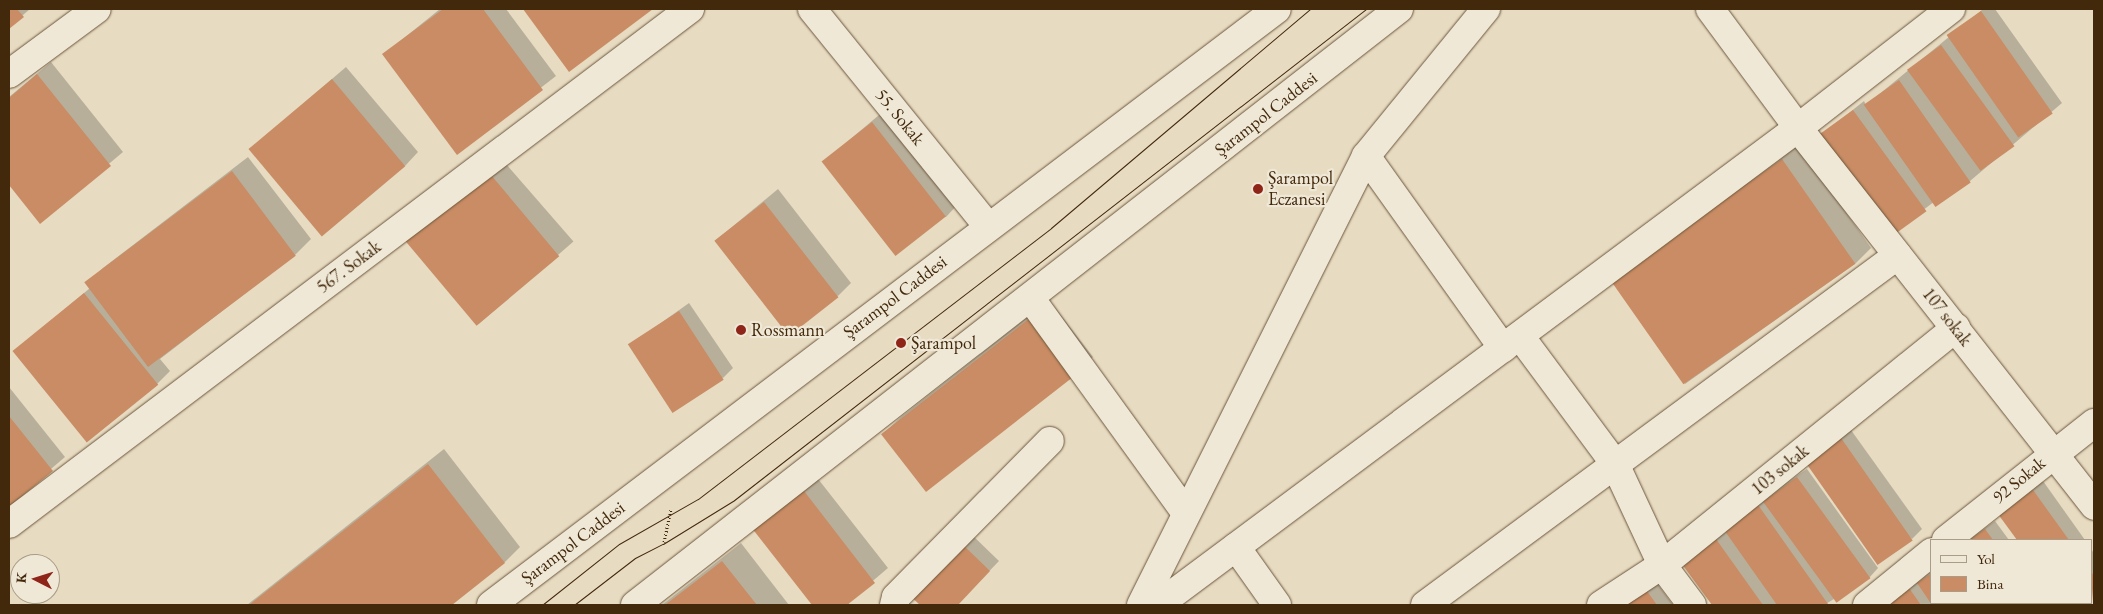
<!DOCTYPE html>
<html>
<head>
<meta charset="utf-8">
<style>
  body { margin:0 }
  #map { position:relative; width:2103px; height:614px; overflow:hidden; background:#e7dbc2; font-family:"EB Garamond",serif }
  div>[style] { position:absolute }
  .shadow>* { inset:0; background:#0003; transform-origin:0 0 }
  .building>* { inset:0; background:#c98c64; transform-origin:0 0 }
  .path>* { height:3px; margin-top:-1.5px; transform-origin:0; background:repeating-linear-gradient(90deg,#43290c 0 1px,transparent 0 3.5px) }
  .roads { filter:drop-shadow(0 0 1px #6c563a) drop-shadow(0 0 1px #6c563a) }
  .minor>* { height:28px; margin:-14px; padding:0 14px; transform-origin:14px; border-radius:14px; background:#efe8d7 }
  .tram>* { height:1px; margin:-0.5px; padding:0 0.5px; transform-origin:0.5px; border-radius:0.5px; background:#43290c }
  .dots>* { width:14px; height:14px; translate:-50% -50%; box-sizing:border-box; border:2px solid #efe8d7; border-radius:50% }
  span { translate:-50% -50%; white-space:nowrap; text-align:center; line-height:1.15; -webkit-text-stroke:4.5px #efe8d7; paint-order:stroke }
  .street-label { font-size:18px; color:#43290c }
  .poi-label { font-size:18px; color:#43290c }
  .left { translate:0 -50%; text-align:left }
  .frame { position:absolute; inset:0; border:10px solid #43290c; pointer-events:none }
  .legend { position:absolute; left:1930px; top:539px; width:162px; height:65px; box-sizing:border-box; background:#efe8d7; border:1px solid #aa9c86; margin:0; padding:6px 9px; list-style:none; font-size:15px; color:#43290c }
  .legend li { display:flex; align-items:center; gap:10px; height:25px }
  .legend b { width:25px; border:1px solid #aa9c86 }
  .north { position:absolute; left:10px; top:554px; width:50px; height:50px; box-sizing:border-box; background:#efe8d7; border:1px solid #aa9c86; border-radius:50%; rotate:275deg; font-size:14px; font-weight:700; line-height:20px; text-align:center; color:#43290c }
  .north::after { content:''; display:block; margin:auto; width:18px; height:22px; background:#8f2418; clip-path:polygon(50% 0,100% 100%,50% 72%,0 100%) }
</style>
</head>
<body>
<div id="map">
  <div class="shadow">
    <div style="clip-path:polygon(9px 9px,30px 9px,9px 27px)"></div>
    <div style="clip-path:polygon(440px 9px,506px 9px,556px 76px,457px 153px,384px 54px)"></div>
    <div style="clip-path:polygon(524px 9px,651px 9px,570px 70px)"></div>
    <div style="clip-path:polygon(1983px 9px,1995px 9px,2062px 103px,1970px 181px,1937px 205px,1935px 201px,1892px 234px,1821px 135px,1864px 101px,1866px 105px)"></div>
    <div style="clip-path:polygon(51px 62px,123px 152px,40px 222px,9px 183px,9px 97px)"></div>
    <div style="clip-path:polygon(346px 67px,418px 152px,405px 166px,264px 137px)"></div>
    <div style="clip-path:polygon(885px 110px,959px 203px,946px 217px,823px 162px)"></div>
    <div style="clip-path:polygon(1799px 145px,1871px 248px,1856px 263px,1685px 384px,1629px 266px)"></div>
    <div style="clip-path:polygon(248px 157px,311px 239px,295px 255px,160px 359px,170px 371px,157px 384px,15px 351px,90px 288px,87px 284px,103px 268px)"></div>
    <div style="left:500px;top:157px;width:112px;height:126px;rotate:49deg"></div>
    <div style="clip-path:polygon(778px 189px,851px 283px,838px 296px,715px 241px)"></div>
    <div style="clip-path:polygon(1049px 300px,1093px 357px,1074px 375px,882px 435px,901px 417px)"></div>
    <div style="clip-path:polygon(689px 303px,733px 368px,723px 378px,630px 345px)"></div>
    <div style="clip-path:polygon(9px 387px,65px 457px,9px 505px)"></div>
    <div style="clip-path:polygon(1851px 430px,1922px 529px,1912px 539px,1808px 463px)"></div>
    <div style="clip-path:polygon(444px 449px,520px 547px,505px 562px,450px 605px,247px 605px)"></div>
    <div style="clip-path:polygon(1807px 469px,1878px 568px,1869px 578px,1824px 605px,1713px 605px,1678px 556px)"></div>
    <div style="clip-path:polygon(815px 475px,888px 568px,848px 602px,850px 605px,813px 605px,752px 527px)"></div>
    <div style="clip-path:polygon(2043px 481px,2085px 540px,2018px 540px,2000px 515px)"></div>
    <div style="clip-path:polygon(1995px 521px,2009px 540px,1968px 540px)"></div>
    <div style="clip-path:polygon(970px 533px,999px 561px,957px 605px,922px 605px,910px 595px)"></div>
    <div style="clip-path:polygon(741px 543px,789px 605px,662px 605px)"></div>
    <div style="clip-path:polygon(2092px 550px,2094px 554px,2092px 600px)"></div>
    <div style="clip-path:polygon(1932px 571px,1932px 603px,2055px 605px,1885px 605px)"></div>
    <div style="clip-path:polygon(1654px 579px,1673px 605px,1619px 605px)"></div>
    <div style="clip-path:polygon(2063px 603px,2087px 603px,2084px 605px)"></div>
  </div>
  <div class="building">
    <div style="clip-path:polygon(9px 9px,17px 9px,24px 17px,9px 29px)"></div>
    <div style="clip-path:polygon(443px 9px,483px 9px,543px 90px,457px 155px,382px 54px)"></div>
    <div style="clip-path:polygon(523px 9px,653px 9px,569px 72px)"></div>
    <div style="left:1981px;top:11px;width:125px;height:42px;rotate:55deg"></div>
    <div style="left:1941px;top:45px;width:125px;height:42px;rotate:54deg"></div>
    <div style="clip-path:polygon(37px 74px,111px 166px,40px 224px,9px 185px,9px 98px)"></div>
    <div style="left:332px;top:79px;width:114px;height:109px;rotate:50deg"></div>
    <div style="left:1899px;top:80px;width:125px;height:43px;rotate:55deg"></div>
    <div style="left:1853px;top:110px;width:125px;height:41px;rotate:54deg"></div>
    <div style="left:872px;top:122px;width:120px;height:64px;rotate:52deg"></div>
    <div style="left:1782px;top:159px;width:128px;height:210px;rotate:55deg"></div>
    <div style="left:486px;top:169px;width:114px;height:108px;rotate:50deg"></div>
    <div style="left:232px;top:171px;width:106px;height:185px;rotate:53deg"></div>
    <div style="left:764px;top:202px;width:121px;height:63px;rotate:52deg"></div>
    <div style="left:84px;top:293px;width:118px;height:92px;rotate:51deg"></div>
    <div style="left:679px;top:311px;width:82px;height:61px;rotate:57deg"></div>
    <div style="left:1030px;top:318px;width:73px;height:189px;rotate:52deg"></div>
    <div style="clip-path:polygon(9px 416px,53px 471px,9px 507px)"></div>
    <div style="left:1841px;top:438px;width:125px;height:43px;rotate:55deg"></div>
    <div style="clip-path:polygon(428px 464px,505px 563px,452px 605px,249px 605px)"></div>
    <div style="left:1797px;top:477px;width:125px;height:42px;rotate:54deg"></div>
    <div style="clip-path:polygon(801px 487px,875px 583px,847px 605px,812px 605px,751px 527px)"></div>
    <div style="clip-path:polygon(2033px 490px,2069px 540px,2017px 540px,1998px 514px)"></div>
    <div style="clip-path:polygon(1756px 502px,1828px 604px,1827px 605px,1777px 605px,1722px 527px)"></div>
    <div style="clip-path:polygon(1985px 529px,1993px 540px,1969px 540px)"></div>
    <div style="clip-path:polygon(1711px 532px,1763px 605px,1712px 605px,1676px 556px)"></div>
    <div style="clip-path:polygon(960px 542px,990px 571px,958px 605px,920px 605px,909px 595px)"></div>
    <div style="clip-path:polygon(722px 561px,757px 605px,665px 605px)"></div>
    <div style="clip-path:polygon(1932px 573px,1932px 603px,1984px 605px,1932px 605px,1917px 583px)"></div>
    <div style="clip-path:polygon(2092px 573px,2094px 576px,2092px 601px)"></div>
    <div style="clip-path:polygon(1644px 587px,1657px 605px,1619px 605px)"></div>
    <div style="clip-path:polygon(1909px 588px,1921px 605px,1886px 605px)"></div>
    <div style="left:1985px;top:603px;width:52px;height:3px"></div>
    <div style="clip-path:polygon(2061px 603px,2089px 603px,2086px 605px)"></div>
  </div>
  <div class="path">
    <div style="left:664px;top:542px;width:34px;rotate:-78deg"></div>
  </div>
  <div class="roads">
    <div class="minor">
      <div style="left:812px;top:9px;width:279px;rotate:51deg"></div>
      <div style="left:1710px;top:9px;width:148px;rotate:53.5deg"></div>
      <div style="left:1798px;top:128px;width:480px;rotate:51.9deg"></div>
      <div style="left:9px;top:74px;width:109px;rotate:-36.5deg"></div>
      <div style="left:1366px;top:156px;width:236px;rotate:54.5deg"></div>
      <div style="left:1031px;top:299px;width:264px;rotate:54.1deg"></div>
      <div style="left:1520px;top:336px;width:159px;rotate:53.4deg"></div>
      <div style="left:1615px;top:464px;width:111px;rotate:65deg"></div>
      <div style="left:1662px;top:565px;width:50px;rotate:53.1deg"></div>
      <div style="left:9px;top:524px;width:854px;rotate:-37.1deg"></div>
      <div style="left:1946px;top:540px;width:189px;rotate:-38.3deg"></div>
      <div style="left:1236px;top:547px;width:71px;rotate:54.7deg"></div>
      <div style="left:491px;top:605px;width:986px;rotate:-37.17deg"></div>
      <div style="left:635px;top:605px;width:969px;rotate:-37.96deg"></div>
      <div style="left:894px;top:605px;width:8px;rotate:-76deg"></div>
      <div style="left:896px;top:597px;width:219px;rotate:-45.4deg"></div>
      <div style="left:1141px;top:605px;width:502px;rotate:-63.38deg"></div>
      <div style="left:1366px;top:156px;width:190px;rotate:-50.8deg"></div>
      <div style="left:1158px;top:605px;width:798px;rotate:-36.7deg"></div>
      <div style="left:1798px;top:128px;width:194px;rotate:-37.9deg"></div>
      <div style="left:1425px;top:605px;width:588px;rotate:-36.5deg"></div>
      <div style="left:1601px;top:605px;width:73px;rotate:-33.3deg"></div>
      <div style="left:1662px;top:565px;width:378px;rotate:-38.9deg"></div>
      <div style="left:1867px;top:605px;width:84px;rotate:-39.2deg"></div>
    </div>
  </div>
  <div class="tram">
    <div style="left:542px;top:605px;width:98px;rotate:-38.4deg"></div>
    <div style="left:619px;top:544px;width:91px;rotate:-29.7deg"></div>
    <div style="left:698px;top:499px;width:445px;rotate:-37.5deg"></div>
    <div style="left:1051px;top:228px;width:339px;rotate:-40.2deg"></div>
    <div style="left:574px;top:605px;width:77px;rotate:-37.6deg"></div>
    <div style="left:635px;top:558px;width:31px;rotate:-27deg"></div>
    <div style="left:663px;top:544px;width:82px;rotate:-31.6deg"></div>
    <div style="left:733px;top:501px;width:802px;rotate:-37.86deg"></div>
  </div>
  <div class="dots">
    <div style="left:1258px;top:189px;background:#8f2418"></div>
    <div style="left:741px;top:330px;background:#8f2418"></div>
    <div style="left:901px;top:343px;background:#8f2418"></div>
  </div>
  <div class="street-label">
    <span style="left:1266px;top:114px;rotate:-38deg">Şarampol Caddesi</span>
    <span style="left:900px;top:117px;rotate:51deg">55. Sokak</span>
    <span style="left:349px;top:267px;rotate:-37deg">567. Sokak</span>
    <span style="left:895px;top:297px;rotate:-37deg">Şarampol Caddesi</span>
    <span style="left:1947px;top:317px;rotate:52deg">107 sokak</span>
    <span style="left:1780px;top:470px;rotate:-39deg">103 sokak</span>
    <span style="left:2019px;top:480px;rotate:-39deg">92 Sokak</span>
    <span style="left:573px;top:543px;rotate:-37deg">Şarampol Caddesi</span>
  </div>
  <div class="poi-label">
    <span class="left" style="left:1268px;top:189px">Şarampol<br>Eczanesi</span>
    <span class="left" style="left:751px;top:330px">Rossmann</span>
    <span class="left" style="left:911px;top:343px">Şarampol</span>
  </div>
  <div class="frame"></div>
  <ul class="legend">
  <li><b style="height:6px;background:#efe8d7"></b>Yol</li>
  <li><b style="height:14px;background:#c98c64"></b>Bina</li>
  </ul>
  <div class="north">K</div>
</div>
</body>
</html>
